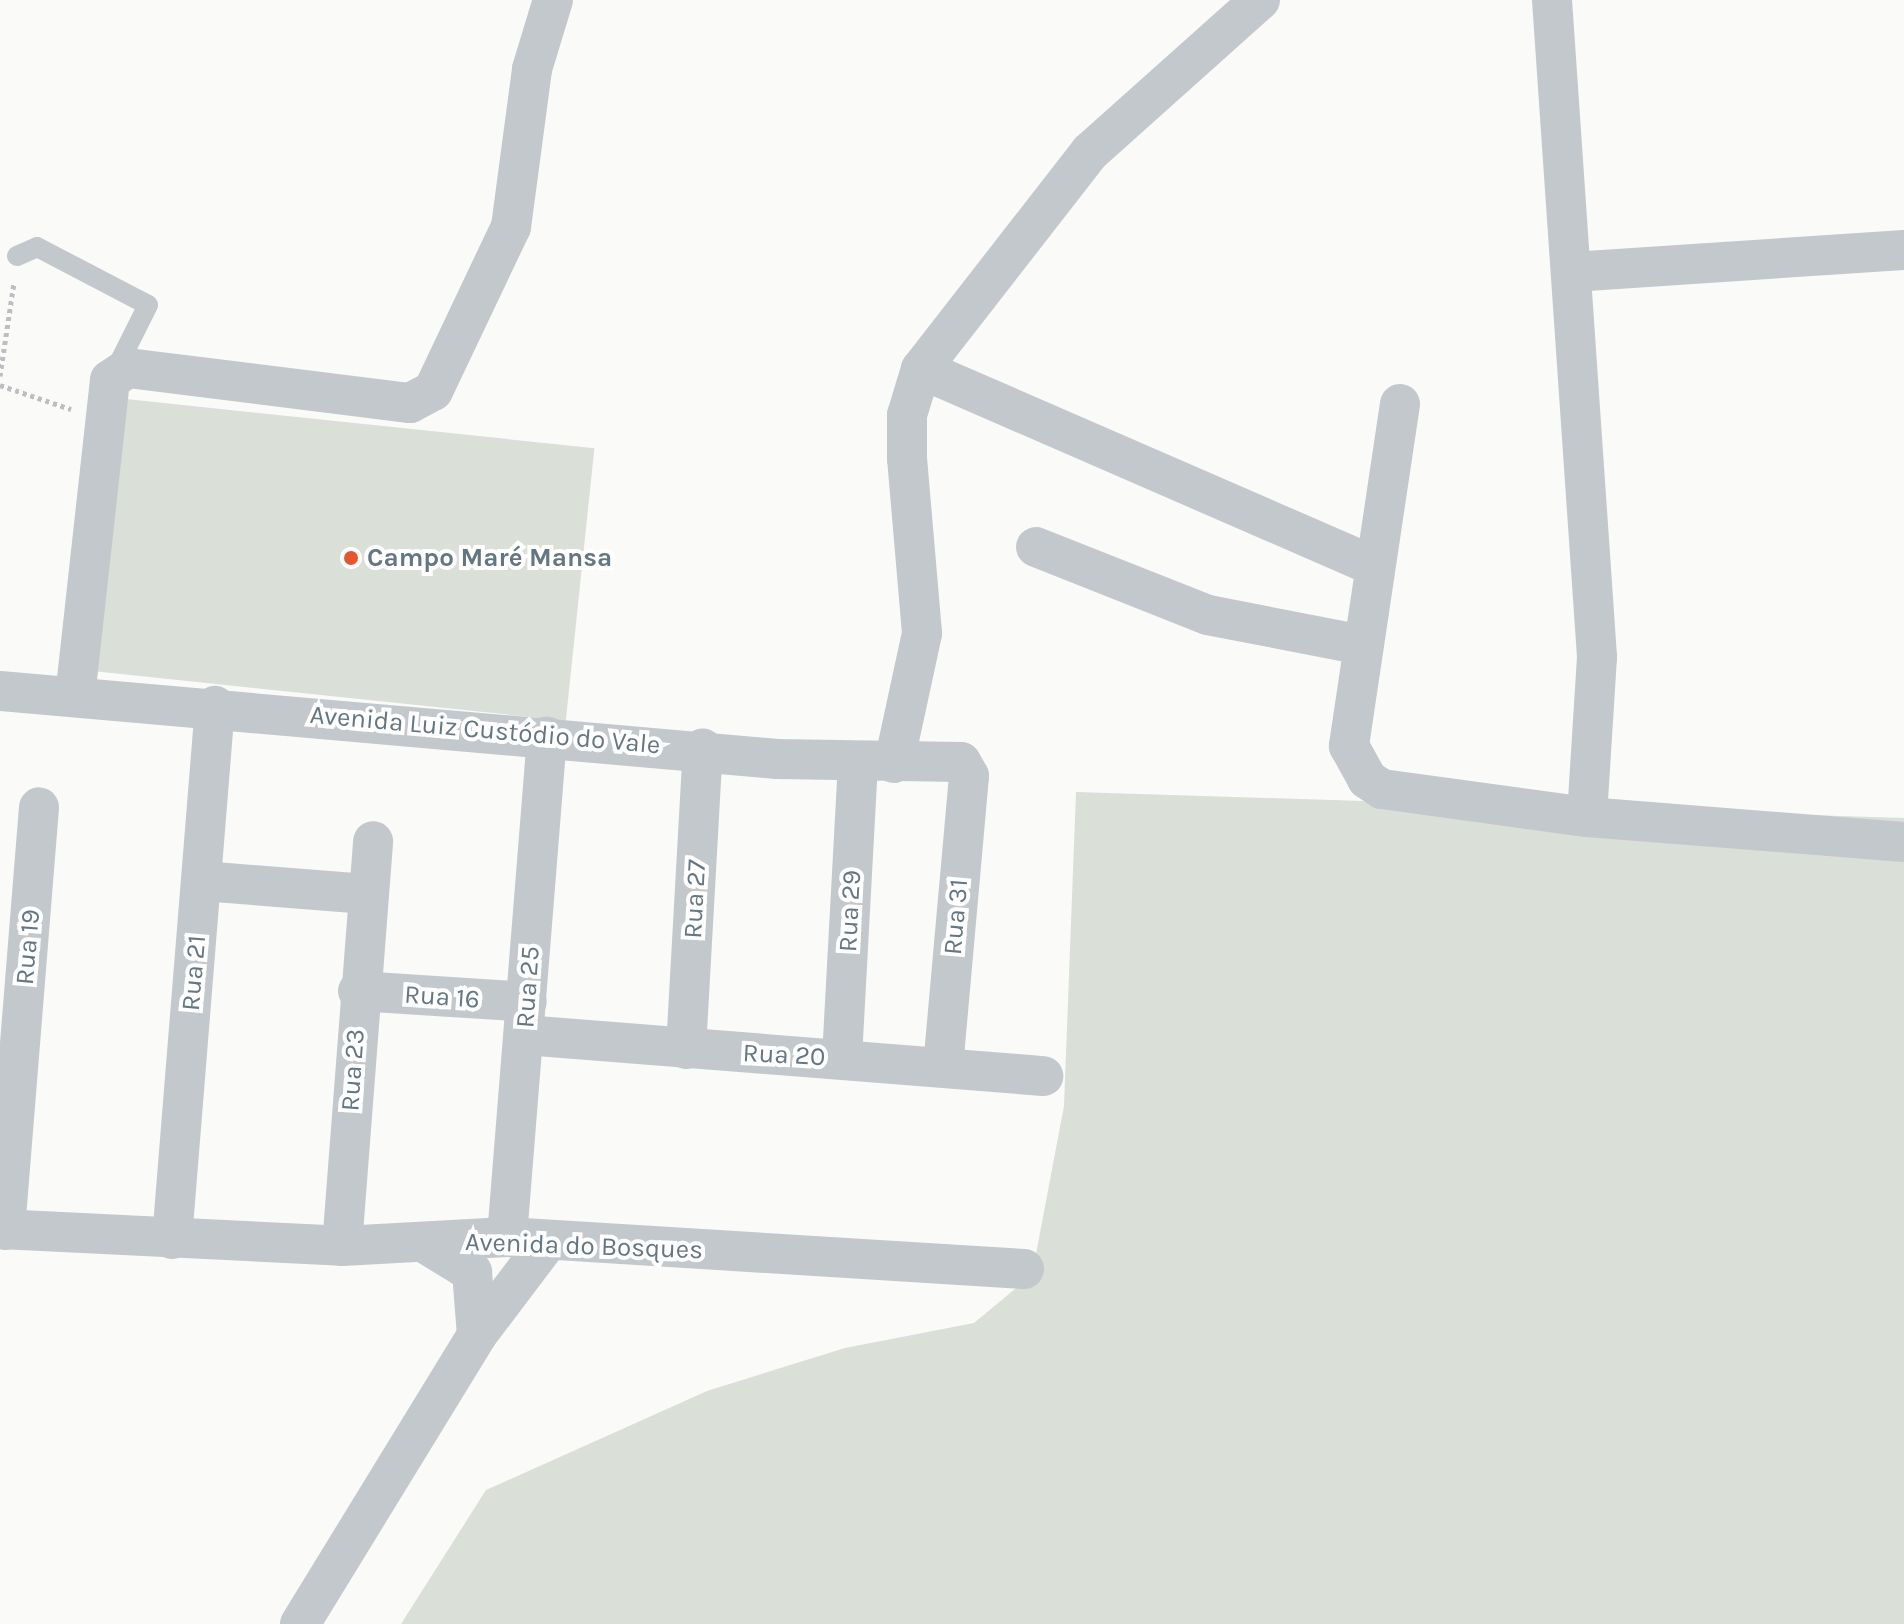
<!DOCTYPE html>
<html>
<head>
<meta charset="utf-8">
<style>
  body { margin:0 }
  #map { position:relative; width:1904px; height:1624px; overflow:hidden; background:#fafaf8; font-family:Karla,sans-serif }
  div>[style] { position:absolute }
  .green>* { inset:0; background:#dadfd7; transform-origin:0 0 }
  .path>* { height:5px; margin-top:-2.5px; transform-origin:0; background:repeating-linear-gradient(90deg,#bbbfc2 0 4px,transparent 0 8px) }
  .lane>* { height:20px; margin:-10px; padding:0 10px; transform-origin:10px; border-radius:10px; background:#c3c8cc }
  .street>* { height:40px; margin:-20px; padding:0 20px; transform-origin:20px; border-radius:20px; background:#c3c8cc }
  .dots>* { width:22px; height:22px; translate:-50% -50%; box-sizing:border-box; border:4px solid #fff; border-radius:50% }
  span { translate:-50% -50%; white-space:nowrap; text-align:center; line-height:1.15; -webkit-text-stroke:8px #fff; paint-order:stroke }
  .poi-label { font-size:26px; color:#657683; font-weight:700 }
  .left { translate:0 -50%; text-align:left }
  .street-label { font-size:26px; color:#657683 }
</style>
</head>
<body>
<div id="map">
  <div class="green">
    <div style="left:126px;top:399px;width:471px;height:274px;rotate:6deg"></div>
    <div style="clip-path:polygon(1076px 792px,1904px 818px,1904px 1624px,401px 1624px,486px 1490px,707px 1391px,845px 1348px,974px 1323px,1032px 1275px,1064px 1106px)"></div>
  </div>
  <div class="path">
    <div style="left:0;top:376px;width:95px;rotate:-81.5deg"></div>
    <div style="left:0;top:385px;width:75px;rotate:18.7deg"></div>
  </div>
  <div class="lane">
    <div style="left:17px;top:256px;width:22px;rotate:-24deg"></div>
    <div style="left:37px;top:247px;width:125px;rotate:27.6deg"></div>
    <div style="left:148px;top:305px;width:76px;rotate:116.6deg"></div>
  </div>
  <div class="street">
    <div style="left:1552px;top:0;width:659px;rotate:86.08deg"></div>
    <div style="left:1597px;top:657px;width:160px;rotate:93.6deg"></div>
    <div style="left:1572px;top:272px;width:333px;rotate:-3.8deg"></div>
    <div style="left:921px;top:369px;width:493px;rotate:23.5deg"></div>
    <div style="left:1400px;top:404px;width:346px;rotate:98.5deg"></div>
    <div style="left:1349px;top:746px;width:38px;rotate:61deg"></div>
    <div style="left:1367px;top:779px;width:18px;rotate:34deg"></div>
    <div style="left:1382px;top:789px;width:207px;rotate:7.8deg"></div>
    <div style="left:1587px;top:817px;width:318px;rotate:4.5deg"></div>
    <div style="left:1036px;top:547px;width:185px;rotate:21.6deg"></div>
    <div style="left:1208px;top:615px;width:158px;rotate:11deg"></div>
    <div style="left:0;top:691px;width:780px;rotate:5deg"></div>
    <div style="left:777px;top:759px;width:184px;rotate:0.9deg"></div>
    <div style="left:961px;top:762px;width:16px;rotate:60deg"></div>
    <div style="left:969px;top:776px;width:292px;rotate:95.1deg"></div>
    <div style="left:75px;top:697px;width:319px;rotate:-83.7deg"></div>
    <div style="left:110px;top:380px;width:22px;rotate:-34deg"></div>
    <div style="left:128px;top:368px;width:284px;rotate:7.1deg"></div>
    <div style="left:410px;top:403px;width:26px;rotate:-28deg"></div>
    <div style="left:433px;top:391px;width:182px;rotate:-64.6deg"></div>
    <div style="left:511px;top:227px;width:159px;rotate:-82.4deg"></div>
    <div style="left:532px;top:69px;width:72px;rotate:-73.1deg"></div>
    <div style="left:894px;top:763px;width:133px;rotate:-77.8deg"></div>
    <div style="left:922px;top:633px;width:175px;rotate:-94.9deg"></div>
    <div style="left:907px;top:459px;width:44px;rotate:-90deg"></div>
    <div style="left:907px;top:415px;width:48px;rotate:-73.1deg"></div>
    <div style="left:921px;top:369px;width:275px;rotate:-52.1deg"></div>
    <div style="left:1090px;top:152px;width:228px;rotate:-41.8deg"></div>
    <div style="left:202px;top:881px;width:165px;rotate:4.5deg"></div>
    <div style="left:358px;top:991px;width:169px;rotate:3.7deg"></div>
    <div style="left:525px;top:1035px;width:520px;rotate:4.53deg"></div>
    <div style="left:686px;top:1049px;width:301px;rotate:-86.8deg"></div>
    <div style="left:842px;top:1058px;width:294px;rotate:-86.9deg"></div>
    <div style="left:0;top:1229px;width:342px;rotate:2.8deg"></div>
    <div style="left:342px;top:1246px;width:165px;rotate:-3.1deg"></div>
    <div style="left:507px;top:1237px;width:518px;rotate:3.54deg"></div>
    <div style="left:5px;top:1230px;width:424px;rotate:-85.4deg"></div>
    <div style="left:507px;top:1237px;width:502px;rotate:-85.43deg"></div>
    <div style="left:172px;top:1239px;width:535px;rotate:-85.39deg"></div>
    <div style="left:426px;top:1244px;width:54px;rotate:31.3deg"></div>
    <div style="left:472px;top:1272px;width:63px;rotate:85.5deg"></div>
    <div style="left:342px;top:1246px;width:406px;rotate:-85.6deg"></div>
    <div style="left:300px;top:1624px;width:339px;rotate:-58.5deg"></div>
    <div style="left:477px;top:1335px;width:118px;rotate:-52.9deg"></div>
  </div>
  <div class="dots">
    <div style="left:351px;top:558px;background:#e4572e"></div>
  </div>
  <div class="poi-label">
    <span class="left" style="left:367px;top:558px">Campo Maré Mansa</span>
  </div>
  <div class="street-label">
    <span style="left:485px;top:730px;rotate:5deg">Avenida Luiz Custódio do Vale</span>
    <span style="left:695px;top:899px;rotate:-87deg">Rua 27</span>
    <span style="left:850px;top:911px;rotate:-87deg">Rua 29</span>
    <span style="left:956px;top:917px;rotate:-85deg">Rua 31</span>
    <span style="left:28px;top:947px;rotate:-85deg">Rua 19</span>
    <span style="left:194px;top:973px;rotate:-85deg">Rua 21</span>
    <span style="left:528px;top:987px;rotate:-86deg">Rua 25</span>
    <span style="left:442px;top:997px;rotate:4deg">Rua 16</span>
    <span style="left:784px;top:1055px;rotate:3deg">Rua 20</span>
    <span style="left:353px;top:1070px;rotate:-86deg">Rua 23</span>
    <span style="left:584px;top:1246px;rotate:2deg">Avenida do Bosques</span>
  </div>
</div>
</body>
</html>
